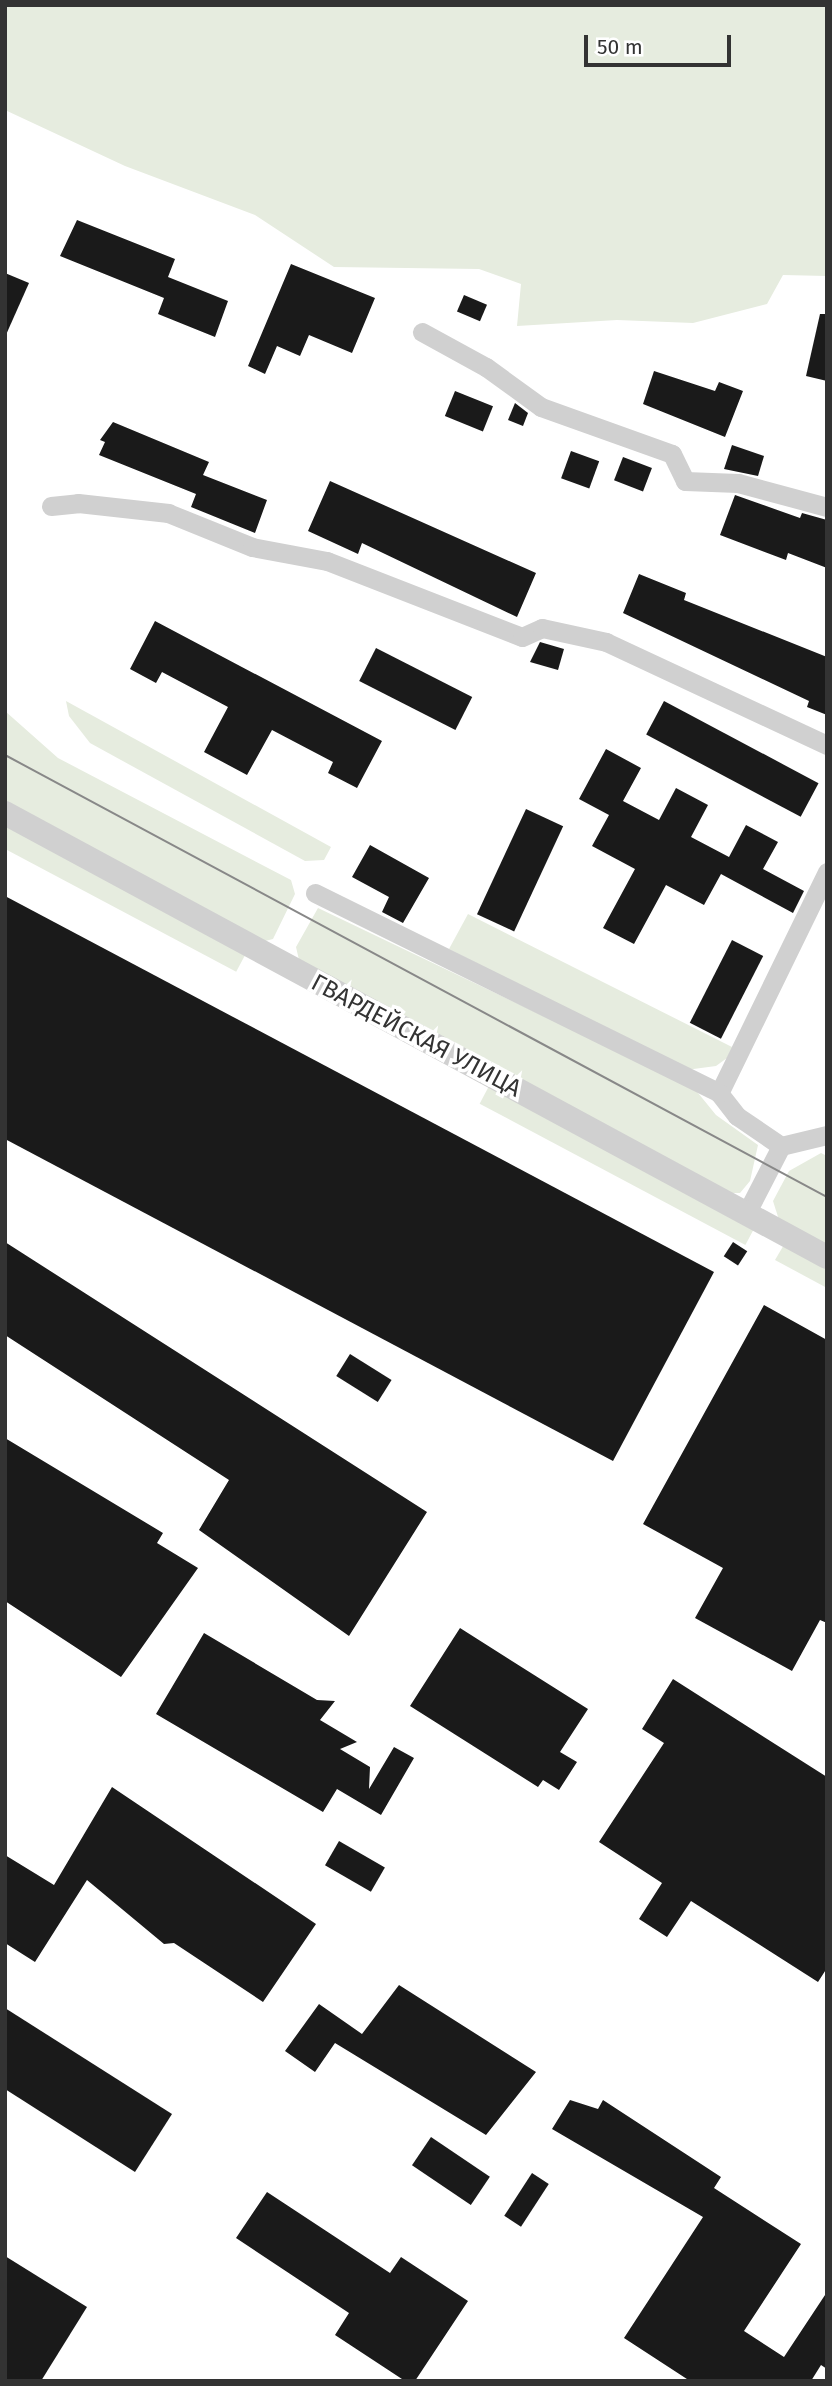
<!DOCTYPE html>
<html>
<head>
<meta charset="utf-8">
<style>
  body { margin:0 }
  #map { position:relative; width:832px; height:2386px; overflow:hidden; background:#fff; font-family:"Fira Sans",sans-serif }
  div>[style] { position:absolute }
  .green>* { inset:0; background:#e6ecdf; transform-origin:0 0 }
  .building>* { inset:0; background:#1a1a1a; transform-origin:0 0 }
  .minor>* { height:19px; margin:-9.5px; padding:0 9.5px; transform-origin:9.5px; border-radius:9.5px; background:#d0d0d0 }
  .tertiary>* { height:24px; margin:-12px; padding:0 12px; transform-origin:12px; border-radius:12px; background:#d0d0d0 }
  .tram>* { height:2px; margin:-1px; padding:0 1px; transform-origin:1px; border-radius:1px; background:#888 }
  span { translate:-50% -50%; white-space:nowrap; text-align:center; line-height:1.15; -webkit-text-stroke:7px #fff; paint-order:stroke }
  .street-label { font-size:24px; color:#333 }
  .frame { position:absolute; inset:0; border:7px solid #333; pointer-events:none }
  .scale { position:absolute; left:584px; top:35px; width:147px; height:32px; box-sizing:border-box; border:4px solid #333; border-top:0; padding-left:9px; font-size:21px; line-height:24px; white-space:nowrap; color:#333; -webkit-text-stroke:5px #fff; paint-order:stroke }
</style>
</head>
<body>
<div id="map">
  <div class="green">
    <div style="clip-path:polygon(5px 5px,827px 5px,827px 276px,783px 275px,767px 304px,693px 323px,617px 320px,517px 326px,521px 284px,479px 269px,334px 267px,255px 215px,125px 166px,5px 110px)"></div>
    <div style="clip-path:polygon(66px 701px,331px 847px,324px 860px,305px 861px,90px 743px,69px 716px)"></div>
    <div style="clip-path:polygon(5px 711px,58px 758px,291px 880px,295px 894px,273px 939px,261px 942px,5px 803px)"></div>
    <div style="left:5px;top:825px;width:273px;height:21px;rotate:28deg"></div>
    <div style="clip-path:polygon(318px 908px,694px 1088px,716px 1115px,758px 1145px,750px 1181px,740px 1193px,732px 1193px,299px 960px,296px 947px)"></div>
    <div style="clip-path:polygon(468px 914px,732px 1047px,727px 1058px,716px 1066px,686px 1070px,449px 949px)"></div>
    <div style="left:489px;top:1086px;width:301px;height:20px;rotate:28deg"></div>
    <div style="clip-path:polygon(821px 1153px,827px 1156px,827px 1247px,779px 1220px,773px 1201px,789px 1171px)"></div>
    <div style="clip-path:polygon(785px 1243px,827px 1267px,827px 1288px,775px 1260px)"></div>
  </div>
  <div class="building">
    <div style="clip-path:polygon(77px 220px,175px 259px,168px 277px,228px 301px,215px 337px,158px 314px,164px 298px,60px 256px)"></div>
    <div style="clip-path:polygon(291px 264px,375px 298px,352px 353px,309px 335px,300px 356px,277px 346px,265px 374px,248px 366px)"></div>
    <div style="clip-path:polygon(5px 273px,29px 283px,5px 337px)"></div>
    <div style="left:464px;top:295px;width:25px;height:18px;rotate:23deg"></div>
    <div style="clip-path:polygon(820px 314px,827px 314px,827px 381px,806px 376px)"></div>
    <div style="clip-path:polygon(654px 371px,715px 391px,719px 382px,743px 391px,725px 437px,643px 404px)"></div>
    <div style="left:455px;top:391px;width:41px;height:27px;rotate:22deg"></div>
    <div style="clip-path:polygon(515px 403px,528px 413px,523px 426px,508px 420px)"></div>
    <div style="clip-path:polygon(113px 422px,209px 462px,203px 475px,267px 500px,255px 533px,191px 507px,196px 494px,99px 455px,105px 442px,100px 440px)"></div>
    <div style="clip-path:polygon(732px 445px,764px 456px,758px 476px,724px 469px)"></div>
    <div style="left:571px;top:451px;width:30px;height:29px;rotate:20deg"></div>
    <div style="left:623px;top:457px;width:31px;height:25px;rotate:21deg"></div>
    <div style="clip-path:polygon(330px 481px,536px 573px,517px 617px,362px 543px,358px 554px,308px 531px)"></div>
    <div style="clip-path:polygon(735px 495px,800px 518px,802px 513px,827px 520px,827px 568px,788px 553px,786px 560px,720px 535px)"></div>
    <div style="clip-path:polygon(639px 574px,686px 593px,684px 600px,827px 657px,827px 715px,807px 707px,809px 701px,623px 613px)"></div>
    <div style="clip-path:polygon(155px 621px,382px 741px,357px 788px,328px 773px,333px 762px,272px 730px,247px 775px,204px 752px,228px 707px,162px 672px,156px 683px,130px 669px)"></div>
    <div style="clip-path:polygon(540px 642px,564px 649px,558px 670px,530px 662px)"></div>
    <div style="left:376px;top:648px;width:108px;height:37px;rotate:27deg"></div>
    <div style="left:664px;top:701px;width:175px;height:38px;rotate:28deg"></div>
    <div style="clip-path:polygon(606px 749px,641px 768px,623px 801px,659px 820px,676px 788px,708px 805px,691px 837px,729px 857px,746px 825px,778px 842px,763px 869px,804px 891px,793px 913px,721px 874px,704px 905px,666px 885px,634px 944px,603px 928px,635px 869px,592px 846px,609px 815px,579px 799px)"></div>
    <div style="left:526px;top:809px;width:41px;height:116px;rotate:25deg"></div>
    <div style="clip-path:polygon(370px 845px,429px 878px,403px 923px,382px 912px,389px 897px,352px 877px)"></div>
    <div style="clip-path:polygon(5px 896px,714px 1272px,613px 1461px,5px 1139px)"></div>
    <div style="left:732px;top:940px;width:35px;height:93px;rotate:27deg"></div>
    <div style="clip-path:polygon(5px 1242px,427px 1512px,349px 1636px,199px 1530px,229px 1480px,5px 1335px)"></div>
    <div style="left:733px;top:1242px;width:17px;height:17px;rotate:33deg"></div>
    <div style="clip-path:polygon(764px 1305px,827px 1340px,827px 1623px,820px 1620px,792px 1671px,695px 1618px,723px 1568px,643px 1524px)"></div>
    <div style="left:350px;top:1354px;width:49px;height:26px;rotate:32deg"></div>
    <div style="clip-path:polygon(5px 1438px,163px 1533px,157px 1543px,198px 1568px,121px 1677px,5px 1601px)"></div>
    <div style="clip-path:polygon(460px 1628px,588px 1709px,560px 1752px,577px 1762px,559px 1790px,543px 1780px,538px 1787px,410px 1706px)"></div>
    <div style="clip-path:polygon(204px 1633px,317px 1700px,335px 1701px,320px 1720px,357px 1742px,340px 1749px,370px 1767px,369px 1789px,394px 1747px,414px 1758px,381px 1815px,337px 1789px,323px 1812px,156px 1714px)"></div>
    <div style="clip-path:polygon(673px 1679px,827px 1777px,827px 1968px,818px 1982px,691px 1901px,667px 1937px,639px 1919px,662px 1883px,599px 1842px,664px 1743px,642px 1729px)"></div>
    <div style="clip-path:polygon(112px 1787px,316px 1924px,263px 2002px,174px 1943px,164px 1944px,87px 1880px,35px 1962px,5px 1943px,5px 1855px,54px 1885px)"></div>
    <div style="left:339px;top:1841px;width:53px;height:28px;rotate:30deg"></div>
    <div style="clip-path:polygon(399px 1985px,536px 2072px,486px 2135px,335px 2043px,315px 2072px,285px 2051px,319px 2004px,362px 2034px)"></div>
    <div style="clip-path:polygon(5px 2008px,172px 2114px,135px 2172px,5px 2089px)"></div>
    <div style="clip-path:polygon(570px 2100px,598px 2109px,603px 2100px,721px 2177px,714px 2188px,801px 2244px,744px 2331px,784px 2357px,827px 2292px,827px 2369px,821px 2365px,811px 2381px,690px 2381px,624px 2338px,703px 2217px,552px 2129px)"></div>
    <div style="left:431px;top:2137px;width:71px;height:34px;rotate:34deg"></div>
    <div style="left:532px;top:2173px;width:20px;height:51px;rotate:33deg"></div>
    <div style="clip-path:polygon(267px 2192px,390px 2273px,401px 2257px,468px 2301px,415px 2381px,405px 2381px,335px 2335px,349px 2313px,236px 2238px)"></div>
    <div style="clip-path:polygon(5px 2256px,87px 2307px,41px 2381px,5px 2381px)"></div>
  </div>
  <div class="minor">
    <div style="left:422px;top:332px;width:73px;rotate:28.7deg"></div>
    <div style="left:486px;top:367px;width:68px;rotate:36deg"></div>
    <div style="left:541px;top:407px;width:139px;rotate:19.7deg"></div>
    <div style="left:672px;top:454px;width:30px;rotate:64deg"></div>
    <div style="left:685px;top:481px;width:53px;rotate:2.2deg"></div>
    <div style="left:738px;top:483px;width:92px;rotate:15.1deg"></div>
    <div style="left:51px;top:506px;width:27px;rotate:-6deg"></div>
    <div style="left:78px;top:503px;width:91px;rotate:6.3deg"></div>
    <div style="left:168px;top:513px;width:91px;rotate:22deg"></div>
    <div style="left:252px;top:547px;width:76px;rotate:10.6deg"></div>
    <div style="left:327px;top:561px;width:209px;rotate:21.3deg"></div>
    <div style="left:522px;top:637px;width:22px;rotate:-24deg"></div>
    <div style="left:542px;top:628px;width:66px;rotate:12.3deg"></div>
    <div style="left:606px;top:642px;width:244px;rotate:25deg"></div>
    <div style="left:827px;top:872px;width:246px;rotate:116deg"></div>
    <div style="left:719px;top:1093px;width:29px;rotate:52deg"></div>
    <div style="left:737px;top:1116px;width:53px;rotate:34.3deg"></div>
    <div style="left:781px;top:1146px;width:47px;rotate:-13.4deg"></div>
    <div style="left:315px;top:893px;width:451px;rotate:26.3deg"></div>
    <div style="left:747px;top:1212px;width:74px;rotate:-62.7deg"></div>
  </div>
  <div class="tertiary">
    <div style="left:5px;top:813px;width:934px;rotate:28.38deg"></div>
  </div>
  <div class="tram">
    <div style="left:5px;top:755px;width:933px;rotate:28.27deg"></div>
  </div>
  <div class="street-label">
    <span style="left:416px;top:1036px;rotate:28deg">ГВАРДЕЙСКАЯ УЛИЦА</span>
  </div>
  <div class="frame"></div>
  <div class="scale">50 m</div>
</div>
</body>
</html>
